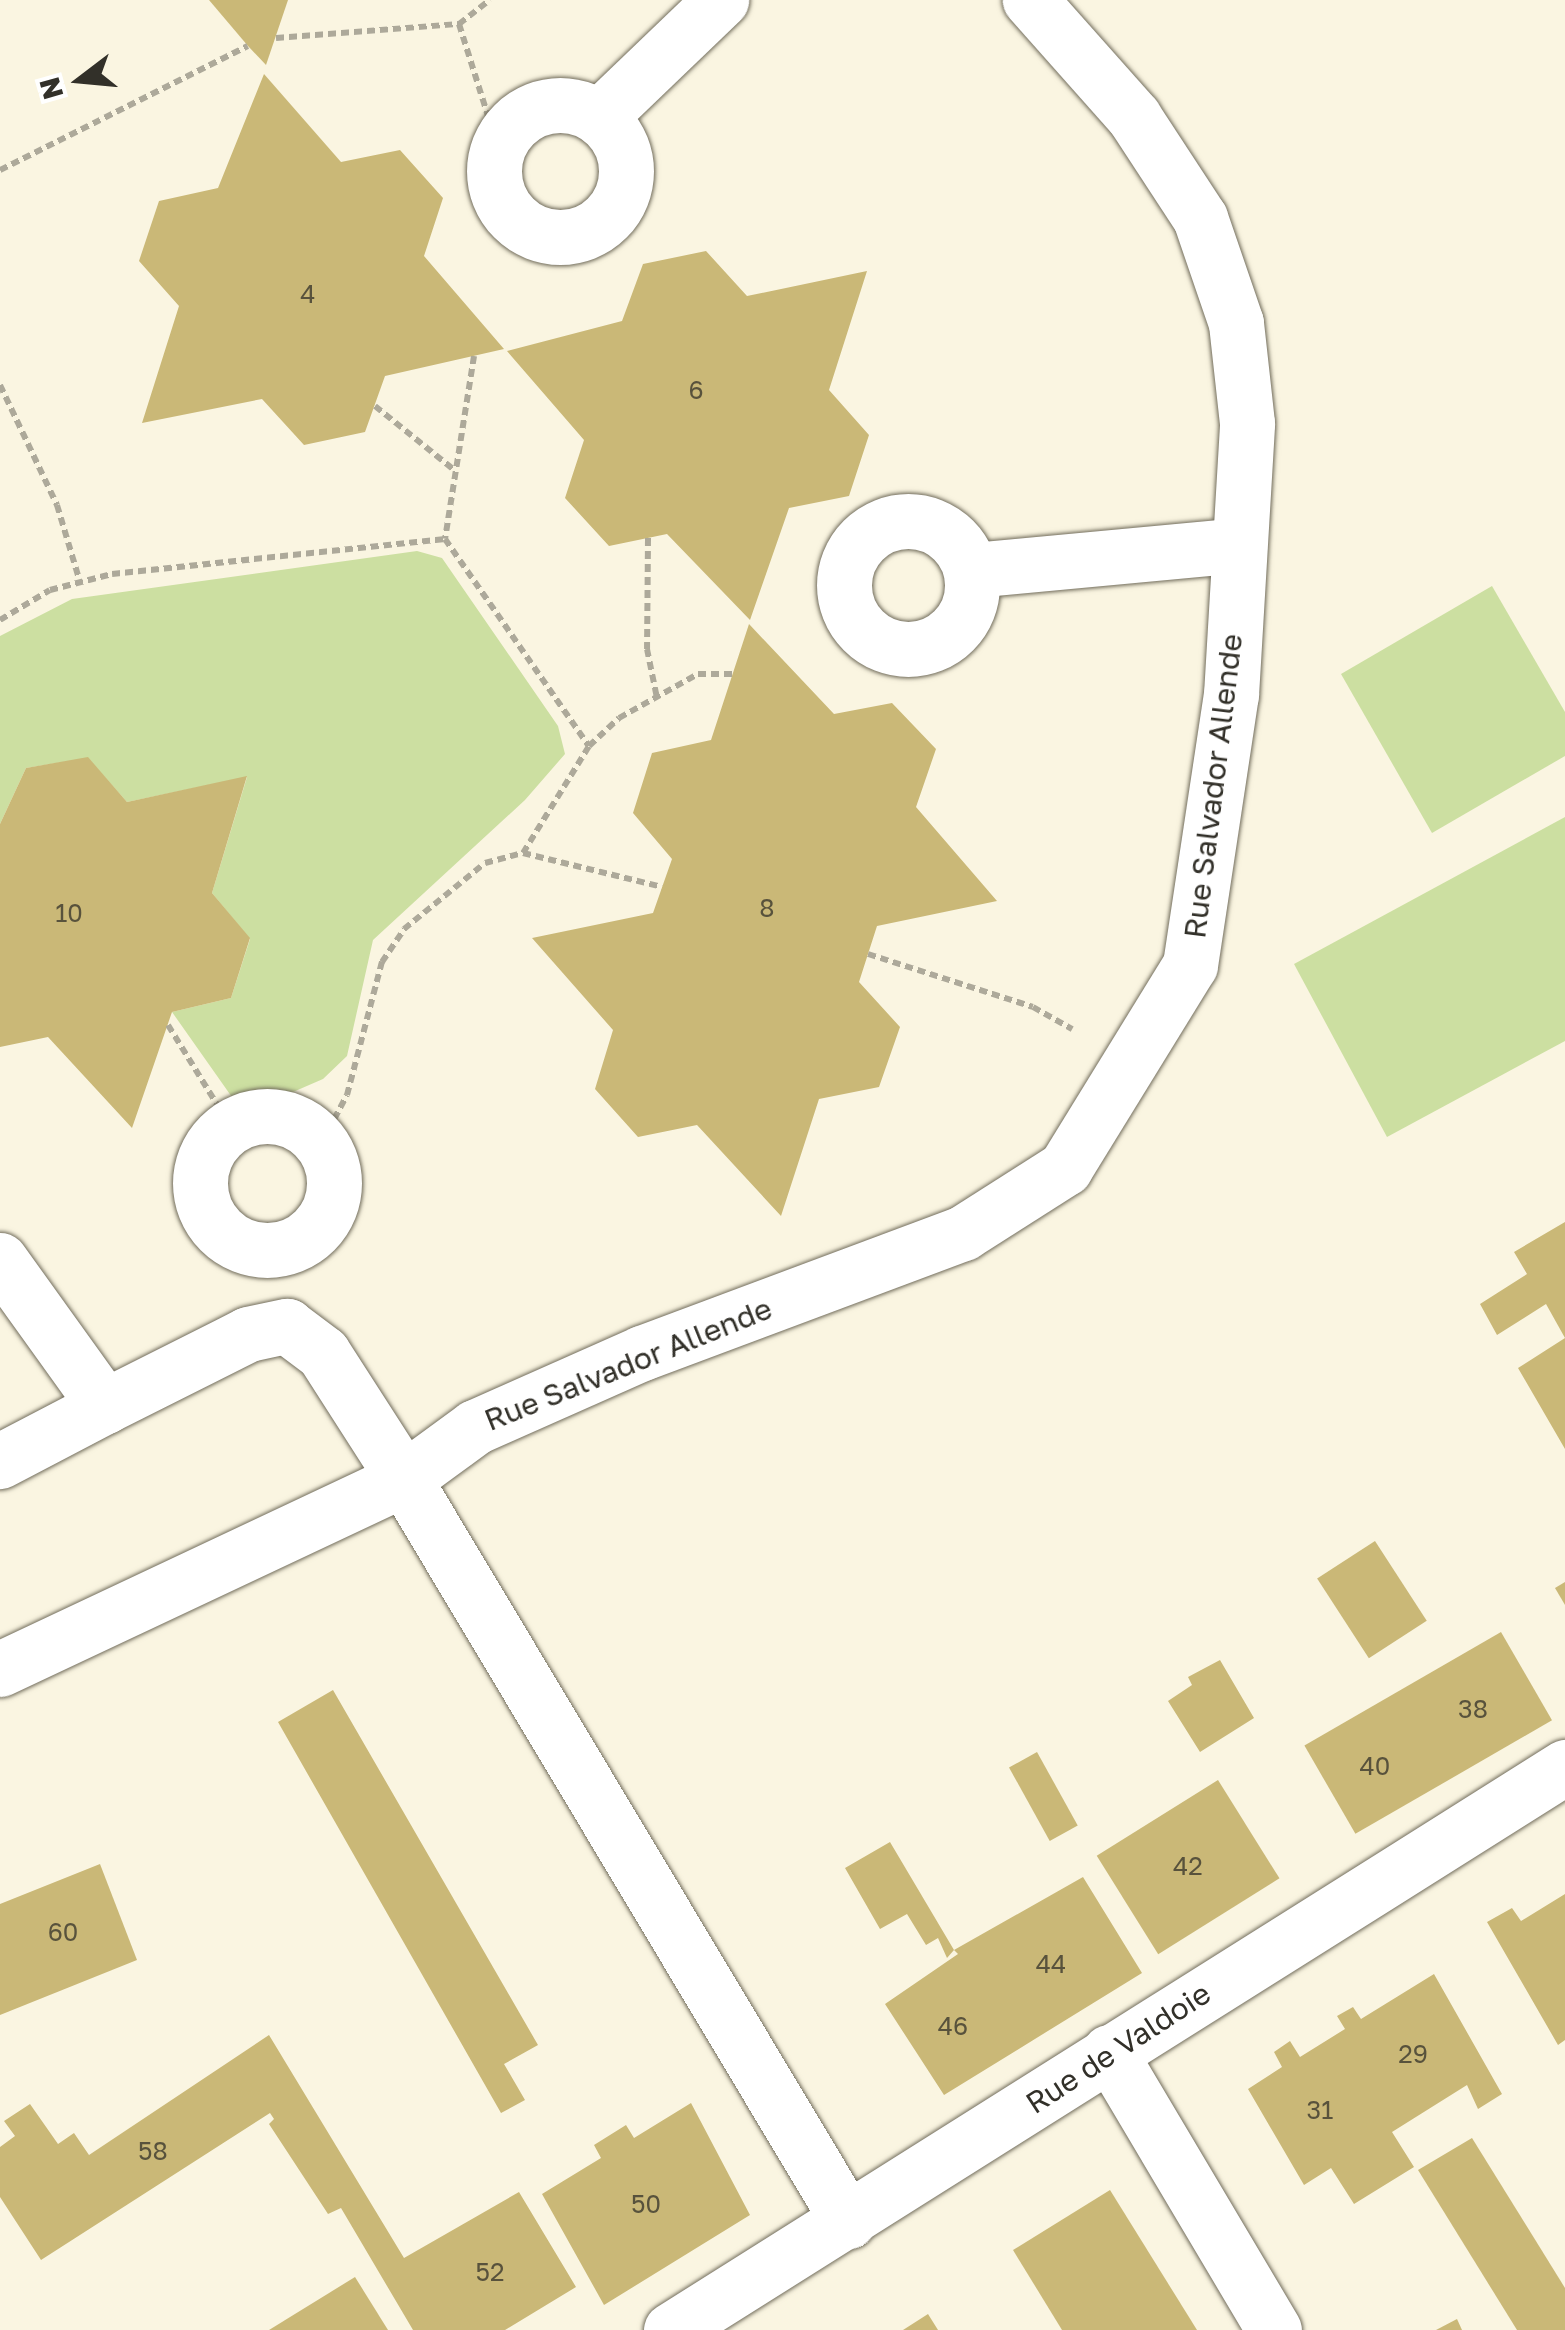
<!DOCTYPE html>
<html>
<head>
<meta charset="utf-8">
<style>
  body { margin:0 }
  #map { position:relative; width:1565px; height:2330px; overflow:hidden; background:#faf5e1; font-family:"Golos Text",sans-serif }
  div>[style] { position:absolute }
  .green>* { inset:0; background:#ccdfa1 }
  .building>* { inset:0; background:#cab877; transform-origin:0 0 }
  .path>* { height:6px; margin-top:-3px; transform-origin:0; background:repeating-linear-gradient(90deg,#ada99a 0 8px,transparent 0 13px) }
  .roads { filter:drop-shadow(0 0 2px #726d5c) drop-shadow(0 0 2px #726d5c) }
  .street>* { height:55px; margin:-27.5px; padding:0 27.5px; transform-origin:27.5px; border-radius:27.5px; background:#fff }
  .street>.ring { margin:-27.5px; padding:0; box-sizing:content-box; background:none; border:55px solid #fff; border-radius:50% }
  span { translate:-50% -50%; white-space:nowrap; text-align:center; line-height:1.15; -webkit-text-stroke:8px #fff; paint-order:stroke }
  .number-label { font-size:25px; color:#58523c }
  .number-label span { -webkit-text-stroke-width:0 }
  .street-label { font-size:30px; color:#323029 }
  .north { position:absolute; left:30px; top:30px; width:100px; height:100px; -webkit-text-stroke:8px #fff; paint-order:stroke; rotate:254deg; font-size:28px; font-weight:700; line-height:40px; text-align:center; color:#323029 }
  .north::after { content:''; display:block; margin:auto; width:35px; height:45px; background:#323029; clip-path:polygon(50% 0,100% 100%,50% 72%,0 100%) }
</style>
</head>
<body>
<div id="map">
  <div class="green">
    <div style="clip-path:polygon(417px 551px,442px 558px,558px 726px,565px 754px,525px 800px,373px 940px,347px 1056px,323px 1079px,293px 1092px,263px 1090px,234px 1100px,172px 1012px,231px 998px,250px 939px,212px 893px,247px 777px,127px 802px,88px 758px,26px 768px,0 824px,0 636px,72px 599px)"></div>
    <div style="clip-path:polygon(1492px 586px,1565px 712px,1565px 756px,1432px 833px,1341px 674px)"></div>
    <div style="clip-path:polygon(1565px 817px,1565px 1041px,1387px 1137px,1294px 964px)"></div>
  </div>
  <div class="building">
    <div style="clip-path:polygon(209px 0,288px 0,266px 65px,248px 46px)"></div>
    <div style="clip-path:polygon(264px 74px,341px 162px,400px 150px,443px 198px,424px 256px,504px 349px,385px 376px,365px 432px,304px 445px,262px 399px,142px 423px,179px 306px,139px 261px,159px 201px,218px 188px)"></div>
    <div style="clip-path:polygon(706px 251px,747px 296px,867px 271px,829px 390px,869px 435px,849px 496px,789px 508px,750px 620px,667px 534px,609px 546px,565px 498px,584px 440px,507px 351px,622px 321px,643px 264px)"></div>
    <div style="clip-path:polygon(749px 624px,834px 714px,892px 703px,936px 749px,916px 807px,997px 901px,877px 926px,859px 982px,900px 1027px,879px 1087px,819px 1099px,781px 1216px,697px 1125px,638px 1137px,595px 1089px,613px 1030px,532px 938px,653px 913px,672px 859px,633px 813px,652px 753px,711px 740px)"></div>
    <div style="clip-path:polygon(88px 757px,127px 802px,247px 776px,212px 893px,250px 938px,231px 998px,172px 1012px,132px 1128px,48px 1037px,0 1047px,0 824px,26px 768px)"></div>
    <div style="clip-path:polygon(1565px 1222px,1565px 1449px,1518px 1368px,1565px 1338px,1546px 1304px,1497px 1335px,1480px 1304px,1527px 1274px,1514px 1252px)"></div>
    <div style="left:1375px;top:1541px;width:95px;height:69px;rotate:57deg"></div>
    <div style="clip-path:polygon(1565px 1582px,1565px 1605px,1555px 1588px)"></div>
    <div style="left:1501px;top:1632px;width:102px;height:227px;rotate:60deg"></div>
    <div style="clip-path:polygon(1220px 1660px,1254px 1718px,1200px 1752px,1168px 1701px,1192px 1685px,1188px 1677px)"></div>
    <div style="clip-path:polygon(333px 1690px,538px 2045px,504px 2064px,525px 2100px,501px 2113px,278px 1722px)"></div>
    <div style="left:1037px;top:1752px;width:84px;height:32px;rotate:61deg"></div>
    <div style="left:1218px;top:1780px;width:116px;height:143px;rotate:58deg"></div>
    <div style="clip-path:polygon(890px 1842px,954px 1950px,1083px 1877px,1142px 1973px,944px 2095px,885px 2004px,958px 1954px,954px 1950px,947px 1958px,938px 1938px,926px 1945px,907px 1914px,880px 1929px,845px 1868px)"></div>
    <div style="clip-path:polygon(100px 1864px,137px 1960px,0 2015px,0 1904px)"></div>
    <div style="clip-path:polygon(1565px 1894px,1565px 2040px,1558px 2045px,1487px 1922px,1512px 1908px,1521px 1921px)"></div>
    <div style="clip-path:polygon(1434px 1974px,1502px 2094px,1478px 2109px,1467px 2085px,1392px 2132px,1414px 2167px,1354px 2204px,1331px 2168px,1304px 2185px,1248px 2089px,1282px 2067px,1274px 2052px,1290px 2041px,1300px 2057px,1345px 2029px,1337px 2016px,1353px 2007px,1361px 2019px)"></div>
    <div style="clip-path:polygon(269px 2035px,404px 2258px,519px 2192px,576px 2287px,505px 2330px,413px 2330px,341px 2208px,328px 2214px,269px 2124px,274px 2119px,270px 2113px,41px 2260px,0 2197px,0 2147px,15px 2136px,4px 2121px,30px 2104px,58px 2144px,74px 2133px,89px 2155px)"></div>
    <div style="clip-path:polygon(691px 2103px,750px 2215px,604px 2305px,542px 2194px,601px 2158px,594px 2145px,626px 2125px,634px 2138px)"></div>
    <div style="clip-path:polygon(1472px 2138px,1565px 2288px,1565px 2330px,1517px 2330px,1418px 2170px)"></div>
    <div style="clip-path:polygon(1110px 2190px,1197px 2330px,1062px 2330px,1013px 2250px)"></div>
    <div style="clip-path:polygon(355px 2277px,388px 2330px,269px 2330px)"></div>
    <div style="clip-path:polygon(928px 2314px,938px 2330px,903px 2330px)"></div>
    <div style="clip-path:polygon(1457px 2319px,1462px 2330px,1436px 2330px)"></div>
  </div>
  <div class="path">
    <div style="left:459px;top:24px;width:133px;rotate:72.5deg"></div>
    <div style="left:276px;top:38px;width:184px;rotate:-4.4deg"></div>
    <div style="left:459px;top:24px;width:39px;rotate:-38deg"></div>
    <div style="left:0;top:170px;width:277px;rotate:-26.6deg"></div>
    <div style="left:474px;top:356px;width:185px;rotate:99deg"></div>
    <div style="left:445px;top:539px;width:252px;rotate:55.2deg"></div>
    <div style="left:0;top:385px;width:133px;rotate:64.6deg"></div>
    <div style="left:57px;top:505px;width:80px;rotate:73.4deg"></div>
    <div style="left:375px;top:406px;width:100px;rotate:38.9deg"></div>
    <div style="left:648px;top:538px;width:111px;rotate:90.5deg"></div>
    <div style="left:647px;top:649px;width:50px;rotate:78.5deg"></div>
    <div style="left:0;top:620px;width:58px;rotate:-31deg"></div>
    <div style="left:50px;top:590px;width:64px;rotate:-14.5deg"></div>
    <div style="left:112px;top:574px;width:335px;rotate:-6deg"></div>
    <div style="left:523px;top:853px;width:126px;rotate:-58.3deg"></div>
    <div style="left:589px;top:746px;width:41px;rotate:-43deg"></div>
    <div style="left:619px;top:718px;width:90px;rotate:-29.1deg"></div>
    <div style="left:698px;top:674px;width:34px"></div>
    <div style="left:868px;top:954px;width:173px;rotate:17.8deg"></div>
    <div style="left:1033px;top:1007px;width:45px;rotate:29.4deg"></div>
    <div style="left:168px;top:1025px;width:120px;rotate:58.3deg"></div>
    <div style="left:322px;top:1142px;width:53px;rotate:-62deg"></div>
    <div style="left:347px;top:1095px;width:138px;rotate:-75.3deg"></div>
    <div style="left:382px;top:962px;width:40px;rotate:-56deg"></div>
    <div style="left:404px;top:929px;width:104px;rotate:-39.2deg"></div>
    <div style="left:485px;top:863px;width:39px;rotate:-15deg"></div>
    <div style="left:523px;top:853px;width:143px;rotate:13.7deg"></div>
  </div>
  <div class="roads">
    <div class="street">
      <div class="ring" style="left:494px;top:105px;width:77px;height:77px"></div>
      <div style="left:600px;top:116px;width:168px;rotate:-43.8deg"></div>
      <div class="ring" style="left:844px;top:521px;width:73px;height:73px"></div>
      <div style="left:972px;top:570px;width:268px;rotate:-5.3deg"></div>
      <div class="ring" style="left:200px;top:1116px;width:79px;height:79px"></div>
      <div style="left:0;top:1260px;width:180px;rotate:54.3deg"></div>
      <div style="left:105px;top:1406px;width:119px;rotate:152.4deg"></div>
      <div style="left:105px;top:1406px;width:160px;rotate:-26.7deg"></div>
      <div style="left:248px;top:1334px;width:40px;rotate:-12deg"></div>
      <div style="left:287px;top:1326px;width:45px;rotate:36.9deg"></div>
      <div style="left:323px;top:1353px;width:150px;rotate:57.3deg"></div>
      <div style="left:404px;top:1479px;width:88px;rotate:-36.2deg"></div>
      <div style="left:475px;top:1427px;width:183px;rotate:-23.9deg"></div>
      <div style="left:642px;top:1353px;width:343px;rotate:-20.5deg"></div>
      <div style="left:963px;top:1233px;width:121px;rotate:-32.5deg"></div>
      <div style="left:1065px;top:1168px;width:238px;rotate:-58.4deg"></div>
      <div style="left:1190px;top:965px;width:273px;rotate:-81.4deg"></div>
      <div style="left:1231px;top:695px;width:272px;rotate:-86.6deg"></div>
      <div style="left:1247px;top:423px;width:101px;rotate:-96.3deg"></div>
      <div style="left:1236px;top:323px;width:111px;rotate:-108.9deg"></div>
      <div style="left:1200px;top:218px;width:121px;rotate:-123.2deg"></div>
      <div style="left:1134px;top:117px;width:157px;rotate:-131.6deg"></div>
      <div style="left:0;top:1669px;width:446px;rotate:-25.2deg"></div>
      <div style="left:404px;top:1479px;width:865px;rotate:59.1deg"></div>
      <div style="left:1109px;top:2052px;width:323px;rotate:59.3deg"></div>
      <div style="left:671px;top:2330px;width:1057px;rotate:-32.2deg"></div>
    </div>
  </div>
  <div class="number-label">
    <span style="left:308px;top:294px">4</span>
    <span style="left:696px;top:390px">6</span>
    <span style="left:767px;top:908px">8</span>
    <span style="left:69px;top:913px">10</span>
    <span style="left:1473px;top:1709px">38</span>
    <span style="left:1375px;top:1766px">40</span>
    <span style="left:1188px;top:1866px">42</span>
    <span style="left:63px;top:1932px">60</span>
    <span style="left:1051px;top:1964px">44</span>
    <span style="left:953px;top:2026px">46</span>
    <span style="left:1413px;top:2054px">29</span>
    <span style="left:1320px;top:2110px">31</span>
    <span style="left:153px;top:2151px">58</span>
    <span style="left:646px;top:2204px">50</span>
    <span style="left:490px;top:2272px">52</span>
  </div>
  <div class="street-label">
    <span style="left:1213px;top:786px;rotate:-83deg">Rue Salvador Allende</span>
    <span style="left:628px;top:1364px;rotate:-22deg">Rue Salvador Allende</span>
    <span style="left:1118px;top:2048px;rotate:-33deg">Rue de Valdoie</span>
  </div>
  <div class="north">N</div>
</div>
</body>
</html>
